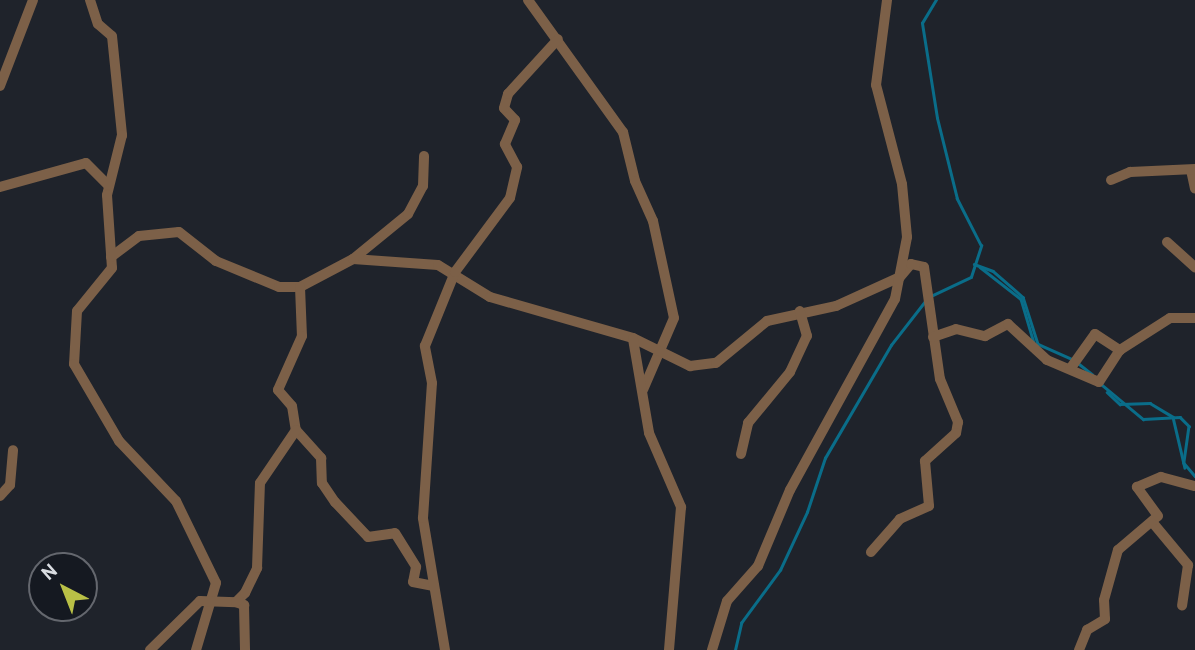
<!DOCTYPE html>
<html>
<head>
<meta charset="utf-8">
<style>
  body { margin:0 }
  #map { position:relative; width:1195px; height:650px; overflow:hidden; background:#1f232b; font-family:Overpass,sans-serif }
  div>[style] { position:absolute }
  .stream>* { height:2.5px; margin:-1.25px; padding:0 1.25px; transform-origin:1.25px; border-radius:1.25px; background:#0a6d89 }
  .minor>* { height:10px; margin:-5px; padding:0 5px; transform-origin:5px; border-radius:5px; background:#7c6048 }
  span { translate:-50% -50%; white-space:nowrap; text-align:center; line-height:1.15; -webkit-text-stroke:7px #151921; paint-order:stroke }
  .north { position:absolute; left:28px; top:552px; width:70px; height:70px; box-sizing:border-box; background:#151921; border:2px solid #64676e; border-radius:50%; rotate:318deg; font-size:19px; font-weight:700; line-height:28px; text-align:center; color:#dadde2 }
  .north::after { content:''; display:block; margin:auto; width:24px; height:32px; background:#b9c046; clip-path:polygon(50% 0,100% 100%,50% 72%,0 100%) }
</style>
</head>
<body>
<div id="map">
  <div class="stream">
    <div style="left:974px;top:264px;width:20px;rotate:20deg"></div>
    <div style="left:993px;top:271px;width:40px;rotate:41deg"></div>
    <div style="left:1023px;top:297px;width:49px;rotate:72.3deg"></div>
    <div style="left:1038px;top:344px;width:37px;rotate:24deg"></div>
    <div style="left:980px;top:267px;width:52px;rotate:38deg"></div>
    <div style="left:1021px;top:299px;width:46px;rotate:73.5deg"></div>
    <div style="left:931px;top:296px;width:44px;rotate:-25.4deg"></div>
    <div style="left:971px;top:277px;width:33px;rotate:-72deg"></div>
    <div style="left:981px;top:246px;width:53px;rotate:-117.1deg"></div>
    <div style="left:957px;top:199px;width:83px;rotate:-103.9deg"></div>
    <div style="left:937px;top:118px;width:96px;rotate:-99deg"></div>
    <div style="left:922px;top:23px;width:27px;rotate:-59deg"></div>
    <div style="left:1078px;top:363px;width:18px;rotate:38deg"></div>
    <div style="left:1101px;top:384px;width:55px;rotate:39.8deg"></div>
    <div style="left:1143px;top:419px;width:37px;rotate:-3deg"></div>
    <div style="left:1180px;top:417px;width:13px;rotate:45deg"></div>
    <div style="left:1189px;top:426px;width:37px;rotate:98deg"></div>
    <div style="left:1184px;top:463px;width:17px;rotate:50deg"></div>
    <div style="left:1107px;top:392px;width:18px;rotate:43deg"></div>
    <div style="left:1120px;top:404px;width:30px;rotate:-2deg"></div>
    <div style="left:1150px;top:403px;width:27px;rotate:31deg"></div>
    <div style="left:1173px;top:417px;width:52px;rotate:76.8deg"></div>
    <div style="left:735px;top:650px;width:28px;rotate:-77deg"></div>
    <div style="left:741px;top:623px;width:66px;rotate:-53.7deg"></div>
    <div style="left:780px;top:570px;width:64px;rotate:-65deg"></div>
    <div style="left:807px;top:512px;width:57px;rotate:-71.6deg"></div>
    <div style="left:825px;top:458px;width:131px;rotate:-59.7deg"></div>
    <div style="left:891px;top:345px;width:57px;rotate:-52.1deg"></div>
  </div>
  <div class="minor">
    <div style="left:90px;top:0;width:25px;rotate:72deg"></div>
    <div style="left:98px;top:24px;width:18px;rotate:41deg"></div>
    <div style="left:112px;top:36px;width:100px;rotate:84.2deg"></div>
    <div style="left:122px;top:135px;width:62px;rotate:104deg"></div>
    <div style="left:107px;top:195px;width:73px;rotate:86.1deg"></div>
    <div style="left:112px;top:268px;width:55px;rotate:129.1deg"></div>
    <div style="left:77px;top:311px;width:53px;rotate:93.2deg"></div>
    <div style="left:74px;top:364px;width:89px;rotate:59.7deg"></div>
    <div style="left:119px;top:441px;width:83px;rotate:46.5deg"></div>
    <div style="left:176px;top:501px;width:91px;rotate:64deg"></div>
    <div style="left:216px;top:583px;width:70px;rotate:106.6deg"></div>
    <div style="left:528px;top:0;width:163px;rotate:54.3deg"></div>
    <div style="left:623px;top:132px;width:50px;rotate:76.2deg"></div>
    <div style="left:635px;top:181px;width:44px;rotate:65.8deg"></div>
    <div style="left:653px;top:221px;width:99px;rotate:77.8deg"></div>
    <div style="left:674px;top:318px;width:78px;rotate:113.3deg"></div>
    <div style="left:0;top:86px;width:92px;rotate:-69deg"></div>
    <div style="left:1191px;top:170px;width:19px;rotate:78deg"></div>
    <div style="left:1111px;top:180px;width:21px;rotate:-23deg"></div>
    <div style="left:1130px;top:172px;width:65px;rotate:-2.6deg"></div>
    <div style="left:0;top:187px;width:89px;rotate:-15.6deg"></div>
    <div style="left:86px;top:163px;width:31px;rotate:45deg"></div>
    <div style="left:1167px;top:242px;width:38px;rotate:42deg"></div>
    <div style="left:111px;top:257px;width:35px;rotate:-37deg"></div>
    <div style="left:139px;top:236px;width:40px;rotate:-5.7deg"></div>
    <div style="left:179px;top:232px;width:47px;rotate:38.1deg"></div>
    <div style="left:216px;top:261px;width:68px;rotate:22.4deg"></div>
    <div style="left:279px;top:287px;width:21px"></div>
    <div style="left:300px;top:287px;width:60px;rotate:-27.8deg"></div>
    <div style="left:353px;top:259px;width:85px;rotate:4deg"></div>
    <div style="left:438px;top:265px;width:61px;rotate:31.6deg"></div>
    <div style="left:490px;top:297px;width:149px;rotate:16deg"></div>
    <div style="left:633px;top:338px;width:64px;rotate:26.2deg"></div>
    <div style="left:690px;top:366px;width:26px;rotate:-7deg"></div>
    <div style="left:716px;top:363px;width:66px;rotate:-39.5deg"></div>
    <div style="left:767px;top:321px;width:71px;rotate:-12.3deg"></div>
    <div style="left:836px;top:306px;width:70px;rotate:-24.4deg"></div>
    <div style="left:900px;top:277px;width:17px;rotate:-50deg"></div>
    <div style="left:911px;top:264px;width:13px;rotate:13deg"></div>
    <div style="left:924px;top:267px;width:113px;rotate:81.9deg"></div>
    <div style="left:940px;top:379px;width:47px;rotate:67.3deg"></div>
    <div style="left:958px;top:422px;width:11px;rotate:100deg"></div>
    <div style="left:956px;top:433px;width:42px;rotate:137.9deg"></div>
    <div style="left:925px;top:461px;width:45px;rotate:84.9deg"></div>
    <div style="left:929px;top:506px;width:32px;rotate:156deg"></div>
    <div style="left:900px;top:519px;width:44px;rotate:131.3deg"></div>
    <div style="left:353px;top:259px;width:71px;rotate:-39.3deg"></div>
    <div style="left:408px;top:214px;width:32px;rotate:-62deg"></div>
    <div style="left:423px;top:186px;width:30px;rotate:-88deg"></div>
    <div style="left:300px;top:287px;width:49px;rotate:87.7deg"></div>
    <div style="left:302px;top:336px;width:59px;rotate:114deg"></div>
    <div style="left:278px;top:390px;width:21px;rotate:49deg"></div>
    <div style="left:292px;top:406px;width:24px;rotate:81deg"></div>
    <div style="left:296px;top:430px;width:38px;rotate:48deg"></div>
    <div style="left:321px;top:458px;width:25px;rotate:88deg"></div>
    <div style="left:322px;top:483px;width:23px;rotate:56deg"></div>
    <div style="left:335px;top:502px;width:48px;rotate:46.7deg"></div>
    <div style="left:368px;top:537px;width:27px;rotate:-8deg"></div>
    <div style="left:395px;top:533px;width:40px;rotate:58deg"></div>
    <div style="left:416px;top:567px;width:15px;rotate:101deg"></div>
    <div style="left:413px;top:582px;width:21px;rotate:11deg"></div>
    <div style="left:933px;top:337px;width:24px;rotate:-19deg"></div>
    <div style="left:956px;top:329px;width:30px;rotate:14deg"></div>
    <div style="left:985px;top:336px;width:26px;rotate:-28deg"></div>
    <div style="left:1008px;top:324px;width:53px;rotate:42.7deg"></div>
    <div style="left:1047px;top:360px;width:56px;rotate:22.9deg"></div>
    <div style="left:1099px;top:382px;width:38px;rotate:-57deg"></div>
    <div style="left:633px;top:339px;width:95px;rotate:80.3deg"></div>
    <div style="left:649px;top:433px;width:81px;rotate:66.6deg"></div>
    <div style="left:681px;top:507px;width:144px;rotate:94.8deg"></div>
    <div style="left:1070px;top:369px;width:43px;rotate:-54.5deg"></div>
    <div style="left:1095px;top:334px;width:30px;rotate:33deg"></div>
    <div style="left:1120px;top:350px;width:59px;rotate:-32.6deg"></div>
    <div style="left:1170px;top:318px;width:25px"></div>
    <div style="left:741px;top:454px;width:32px;rotate:-77deg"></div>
    <div style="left:748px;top:423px;width:66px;rotate:-50.5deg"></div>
    <div style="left:790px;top:372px;width:40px;rotate:-65deg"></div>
    <div style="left:807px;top:336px;width:26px;rotate:-106deg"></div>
    <div style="left:0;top:496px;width:15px;rotate:-48deg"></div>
    <div style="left:10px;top:485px;width:35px;rotate:-85deg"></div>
    <div style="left:1153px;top:523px;width:55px;rotate:50.2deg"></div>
    <div style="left:1188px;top:565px;width:41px;rotate:98.3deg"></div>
    <div style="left:236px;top:602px;width:9px;rotate:21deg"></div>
    <div style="left:244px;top:605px;width:45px;rotate:88.7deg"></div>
    <div style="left:150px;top:650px;width:70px;rotate:-44.4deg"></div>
    <div style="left:200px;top:601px;width:36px;rotate:2deg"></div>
    <div style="left:236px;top:602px;width:13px;rotate:-45deg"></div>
    <div style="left:245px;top:593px;width:28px;rotate:-64deg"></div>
    <div style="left:257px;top:568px;width:85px;rotate:-88deg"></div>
    <div style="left:260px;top:483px;width:64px;rotate:-55.8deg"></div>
    <div style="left:445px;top:650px;width:134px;rotate:-99.5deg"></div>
    <div style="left:423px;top:518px;width:135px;rotate:-86.2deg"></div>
    <div style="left:432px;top:383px;width:38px;rotate:-101deg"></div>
    <div style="left:425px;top:346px;width:80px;rotate:-67.9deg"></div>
    <div style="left:455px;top:272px;width:92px;rotate:-53.4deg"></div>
    <div style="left:510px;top:198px;width:32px;rotate:-77deg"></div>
    <div style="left:517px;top:167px;width:26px;rotate:-118deg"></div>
    <div style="left:505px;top:144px;width:26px;rotate:-67deg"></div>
    <div style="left:515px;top:120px;width:16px;rotate:-133deg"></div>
    <div style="left:504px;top:108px;width:15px;rotate:-74deg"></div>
    <div style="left:508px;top:94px;width:74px;rotate:-47.7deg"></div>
    <div style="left:712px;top:650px;width:51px;rotate:-73deg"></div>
    <div style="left:727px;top:601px;width:47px;rotate:-48.5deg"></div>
    <div style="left:758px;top:566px;width:82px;rotate:-67.2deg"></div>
    <div style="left:790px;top:490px;width:218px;rotate:-61.2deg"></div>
    <div style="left:895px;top:299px;width:63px;rotate:-79deg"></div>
    <div style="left:907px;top:237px;width:53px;rotate:-95.4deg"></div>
    <div style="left:902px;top:184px;width:102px;rotate:-104.7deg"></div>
    <div style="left:876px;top:85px;width:86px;rotate:-82.6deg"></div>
    <div style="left:1079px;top:650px;width:22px;rotate:-68deg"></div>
    <div style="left:1087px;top:630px;width:21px;rotate:-31deg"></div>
    <div style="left:1105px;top:619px;width:19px;rotate:-93deg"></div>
    <div style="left:1104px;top:600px;width:52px;rotate:-74.4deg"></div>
    <div style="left:1118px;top:550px;width:52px;rotate:-40.4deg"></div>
    <div style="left:1158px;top:516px;width:36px;rotate:-126deg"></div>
    <div style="left:1137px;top:487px;width:26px;rotate:-23deg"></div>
    <div style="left:1161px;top:477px;width:35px;rotate:15deg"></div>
  </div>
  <div class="north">N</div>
</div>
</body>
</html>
